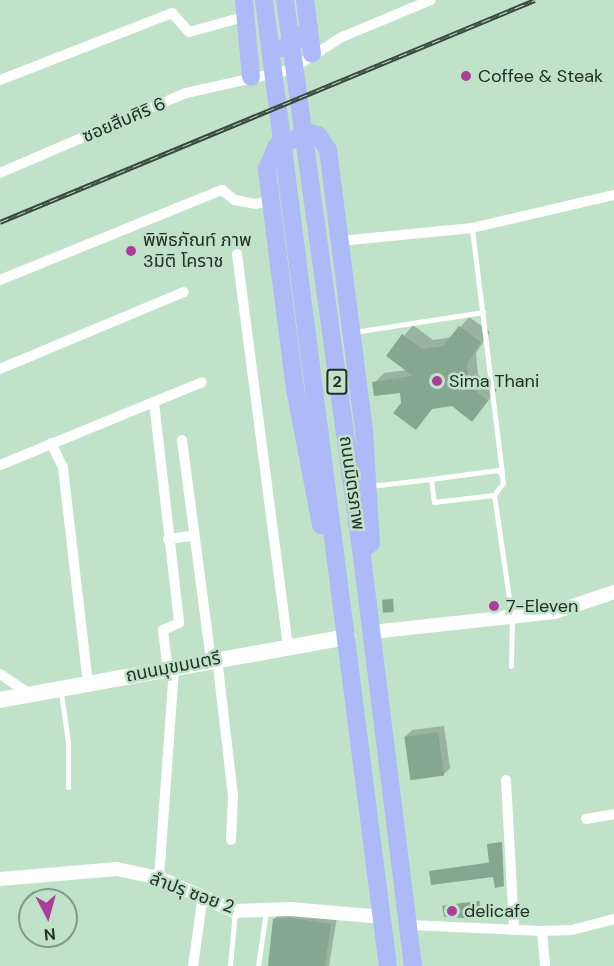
<!DOCTYPE html>
<html>
<head>
<meta charset="utf-8">
<style>
  body { margin:0 }
  #map { position:relative; width:614px; height:966px; overflow:hidden; background:#bfe2c9; font-family:"DM Sans","Noto Sans Thai",sans-serif }
  div>[style] { position:absolute }
  .shadow>* { inset:0; background:#0003 }
  .building>* { inset:0; background:#85a78f; transform-origin:0 0 }
  .service>* { height:5px; margin:-2.5px; padding:0 2.5px; transform-origin:2.5px; border-radius:2.5px; background:#fff }
  .minor>* { height:10px; margin:-5px; padding:0 5px; transform-origin:5px; border-radius:5px; background:#fff }
  .tertiary>* { height:14px; margin:-7px; padding:0 7px; transform-origin:7px; border-radius:7px; background:#fff }
  .secondary>* { height:16px; margin:-8px; padding:0 8px; transform-origin:8px; border-radius:8px; background:#fff }
  .trunk>* { height:18px; margin:-9px; padding:0 9px; transform-origin:9px; border-radius:9px; background:#acbaf8 }
  .rail>* { height:5px; margin-top:-2.5px; transform-origin:0; background:repeating-linear-gradient(90deg,#bfe2c9 0 9px,#37483c 0 18px); box-sizing:border-box; border-block:2px solid #37483c }
  .dots>* { width:16px; height:16px; translate:-50% -50%; box-sizing:border-box; border:3px solid #bfe2c9; border-radius:50% }
  span { translate:-50% -50%; white-space:nowrap; text-align:center; line-height:1.15; -webkit-text-stroke:5px #bfe2c9; paint-order:stroke }
  .shield-label span { padding:2px 4px; background:#bfe2c9; border:2px solid; border-radius:4px; -webkit-text-stroke-width:0 }
  .shield-label { font-size:16px; color:#212f25; font-weight:700 }
  .poi-label { font-size:18px; color:#212f25 }
  .left { translate:0 -50%; text-align:left }
  .street-label { font-size:18px; color:#212f25 }
  .north { position:absolute; left:18px; top:888px; width:60px; height:60px; box-sizing:border-box; background:#bfe2c9; border:2px solid #809a87; border-radius:50%; rotate:174deg; font-size:16px; font-weight:700; line-height:24px; text-align:center; color:#212f25 }
  .north::after { content:''; display:block; margin:auto; width:21px; height:27px; background:#ac3d9a; clip-path:polygon(50% 0,100% 100%,50% 72%,0 100%) }
</style>
</head>
<body>
<div id="map">
  <div class="shadow">
    <div style="clip-path:polygon(469px 317px,490px 332px,476px 353px,478px 375px,497px 390px,472px 420px,452px 405px,434px 407px,415px 428px,402px 404px,401px 391px,374px 383px,384px 373px,407px 370px,388px 356px,413px 325px,433px 340px,452px 337px)"></div>
    <div style="clip-path:polygon(444px 726px,450px 768px,443px 775px,405px 737px,412px 730px)"></div>
    <div style="clip-path:polygon(502px 842px,503px 885px,495px 875px,431px 871px,491px 862px,490px 844px)"></div>
    <div style="clip-path:polygon(480px 901px,481px 918px,444px 907px,445px 905px)"></div>
    <div style="clip-path:polygon(281px 912px,337px 917px,329px 966px,269px 966px,274px 919px)"></div>
  </div>
  <div class="building">
    <div style="clip-path:polygon(459px 326px,481px 342px,467px 364px,469px 385px,488px 401px,472px 422px,452px 406px,432px 409px,416px 430px,393px 413px,401px 403px,400px 393px,374px 396px,372px 382px,413px 376px,386px 356px,402px 334px,422px 349px,443px 346px)"></div>
    <div style="left:393px;top:599px;width:13px;height:11px;rotate:86deg"></div>
    <div style="left:438px;top:732px;width:44px;height:34px;rotate:82deg"></div>
    <div style="clip-path:polygon(502px 842px,504px 886px,495px 888px,493px 877px,431px 885px,429px 871px,489px 863px,487px 844px)"></div>
    <div style="clip-path:polygon(479px 901px,481px 919px,444px 917px,442px 906px)"></div>
    <div style="clip-path:polygon(292px 918px,331px 924px,325px 966px,268px 966px,273px 919px)"></div>
  </div>
  <div class="service">
    <div style="left:472px;top:229px;width:247px;rotate:83deg"></div>
    <div style="left:354px;top:332px;width:131px;rotate:-8.8deg"></div>
    <div style="left:431px;top:479px;width:67px;rotate:-7.8deg"></div>
    <div style="left:497px;top:470px;width:6px;rotate:39deg"></div>
    <div style="left:502px;top:474px;width:9px;rotate:84deg"></div>
    <div style="left:503px;top:483px;width:15px;rotate:127deg"></div>
    <div style="left:370px;top:486px;width:61px;rotate:-6.5deg"></div>
    <div style="left:431px;top:479px;width:23px;rotate:83deg"></div>
    <div style="left:434px;top:502px;width:60px;rotate:-6.7deg"></div>
    <div style="left:494px;top:495px;width:124px;rotate:81.7deg"></div>
    <div style="left:512px;top:618px;width:48px;rotate:91.2deg"></div>
    <div style="left:61px;top:693px;width:49px;rotate:81.9deg"></div>
    <div style="left:68px;top:742px;width:45px;rotate:90deg"></div>
    <div style="left:230px;top:966px;width:55px;rotate:-84.8deg"></div>
    <div style="left:258px;top:966px;width:56px;rotate:-81.7deg"></div>
  </div>
  <div class="minor">
    <div style="left:0;top:80px;width:185px;rotate:-21.3deg"></div>
    <div style="left:172px;top:13px;width:25px;rotate:48deg"></div>
    <div style="left:189px;top:32px;width:60px;rotate:-15.4deg"></div>
    <div style="left:0;top:173px;width:202px;rotate:-23.3deg"></div>
    <div style="left:186px;top:93px;width:107px;rotate:-12.5deg"></div>
    <div style="left:290px;top:70px;width:62px;rotate:-32.4deg"></div>
    <div style="left:342px;top:37px;width:96px;rotate:-22.6deg"></div>
    <div style="left:340px;top:241px;width:133px;rotate:-5.6deg"></div>
    <div style="left:472px;top:228px;width:146px;rotate:-13.1deg"></div>
    <div style="left:237px;top:254px;width:395px;rotate:82.6deg"></div>
    <div style="left:0;top:280px;width:240px;rotate:-22.1deg"></div>
    <div style="left:222px;top:190px;width:16px;rotate:38deg"></div>
    <div style="left:235px;top:200px;width:20px;rotate:11deg"></div>
    <div style="left:255px;top:204px;width:16px;rotate:-11deg"></div>
    <div style="left:0;top:369px;width:199px;rotate:-22.7deg"></div>
    <div style="left:154px;top:402px;width:222px;rotate:83.5deg"></div>
    <div style="left:179px;top:623px;width:17px;rotate:156deg"></div>
    <div style="left:163px;top:630px;width:38px;rotate:83deg"></div>
    <div style="left:182px;top:440px;width:222px;rotate:82.5deg"></div>
    <div style="left:51px;top:443px;width:28px;rotate:64deg"></div>
    <div style="left:63px;top:468px;width:216px;rotate:83.4deg"></div>
    <div style="left:0;top:465px;width:218px;rotate:-22.3deg"></div>
    <div style="left:168px;top:539px;width:26px;rotate:-7deg"></div>
    <div style="left:217px;top:658px;width:139px;rotate:83.4deg"></div>
    <div style="left:233px;top:796px;width:44px;rotate:92.6deg"></div>
    <div style="left:0;top:674px;width:36px;rotate:34deg"></div>
    <div style="left:506px;top:780px;width:150px;rotate:86.9deg"></div>
    <div style="left:586px;top:819px;width:28px;rotate:-10deg"></div>
    <div style="left:159px;top:878px;width:212px;rotate:-85.9deg"></div>
    <div style="left:410px;top:925px;width:132px;rotate:2.6deg"></div>
    <div style="left:542px;top:931px;width:30px;rotate:-2deg"></div>
    <div style="left:572px;top:930px;width:43px;rotate:-14.7deg"></div>
    <div style="left:542px;top:931px;width:35px;rotate:85deg"></div>
    <div style="left:193px;top:966px;width:72px;rotate:-82deg"></div>
  </div>
  <div class="tertiary">
    <div style="left:372px;top:632px;width:184px;rotate:-6.2deg"></div>
    <div style="left:555px;top:612px;width:62px;rotate:-18.7deg"></div>
    <div style="left:0;top:879px;width:117px;rotate:-4.9deg"></div>
    <div style="left:117px;top:869px;width:43px;rotate:12.1deg"></div>
    <div style="left:159px;top:878px;width:83px;rotate:23.5deg"></div>
    <div style="left:235px;top:911px;width:55px;rotate:-2.1deg"></div>
    <div style="left:290px;top:909px;width:94px;rotate:4.9deg"></div>
  </div>
  <div class="secondary">
    <div style="left:0;top:700px;width:353px;rotate:-10.3deg"></div>
  </div>
  <div class="trunk">
    <div style="left:244px;top:0;width:77px;rotate:84.8deg"></div>
    <div style="left:264px;top:0;width:974px;rotate:82.69deg"></div>
    <div style="left:285px;top:0;width:554px;rotate:82.12deg"></div>
    <div style="left:361px;top:549px;width:420px;rotate:82.9deg"></div>
    <div style="left:305px;top:0;width:54px;rotate:82.6deg"></div>
    <div style="left:283px;top:48px;width:22px;rotate:-30deg"></div>
    <div style="left:302px;top:37px;width:12px;rotate:-55deg"></div>
    <div style="left:321px;top:525px;width:138px;rotate:-100.8deg"></div>
    <div style="left:295px;top:389px;width:222px;rotate:-97.3deg"></div>
    <div style="left:267px;top:169px;width:25px;rotate:-67deg"></div>
    <div style="left:277px;top:146px;width:35px;rotate:-22deg"></div>
    <div style="left:309px;top:133px;width:9px;rotate:13deg"></div>
    <div style="left:318px;top:135px;width:18px;rotate:56deg"></div>
    <div style="left:328px;top:150px;width:284px;rotate:82.7deg"></div>
    <div style="left:364px;top:432px;width:111px;rotate:86.4deg"></div>
    <div style="left:371px;top:543px;width:7px;rotate:146deg"></div>
  </div>
  <div class="rail">
    <div style="left:0;top:222px;width:579px;rotate:-22.54deg"></div>
  </div>
  <div class="dots">
    <div style="left:466px;top:76px;background:#ac3d9a"></div>
    <div style="left:131px;top:251px;background:#ac3d9a"></div>
    <div style="left:437px;top:381px;background:#ac3d9a"></div>
    <div style="left:494px;top:606px;background:#ac3d9a"></div>
    <div style="left:452px;top:911px;background:#ac3d9a"></div>
  </div>
  <div class="shield-label">
    <span style="left:337px;top:382px">2</span>
  </div>
  <div class="poi-label">
    <span class="left" style="left:478px;top:76px">Coffee &amp; Steak</span>
    <span class="left" style="left:143px;top:251px">พิพิธภัณท์ ภาพ<br>3มิติ โคราช</span>
    <span class="left" style="left:449px;top:381px">Sima Thani</span>
    <span class="left" style="left:506px;top:606px">7-Eleven</span>
    <span class="left" style="left:464px;top:911px">delicafe</span>
  </div>
  <div class="street-label">
    <span style="left:124px;top:120px;rotate:-23deg">ซอยสืบศิริ 6</span>
    <span style="left:352px;top:483px;rotate:82deg">ถนนมิตรภาพ</span>
    <span style="left:173px;top:667px;rotate:-11deg">ถนนมุขมนตรี</span>
    <span style="left:192px;top:893px;rotate:20deg">ลำปรุ ซอย 2</span>
  </div>
  <div class="north">N</div>
</div>
</body>
</html>
